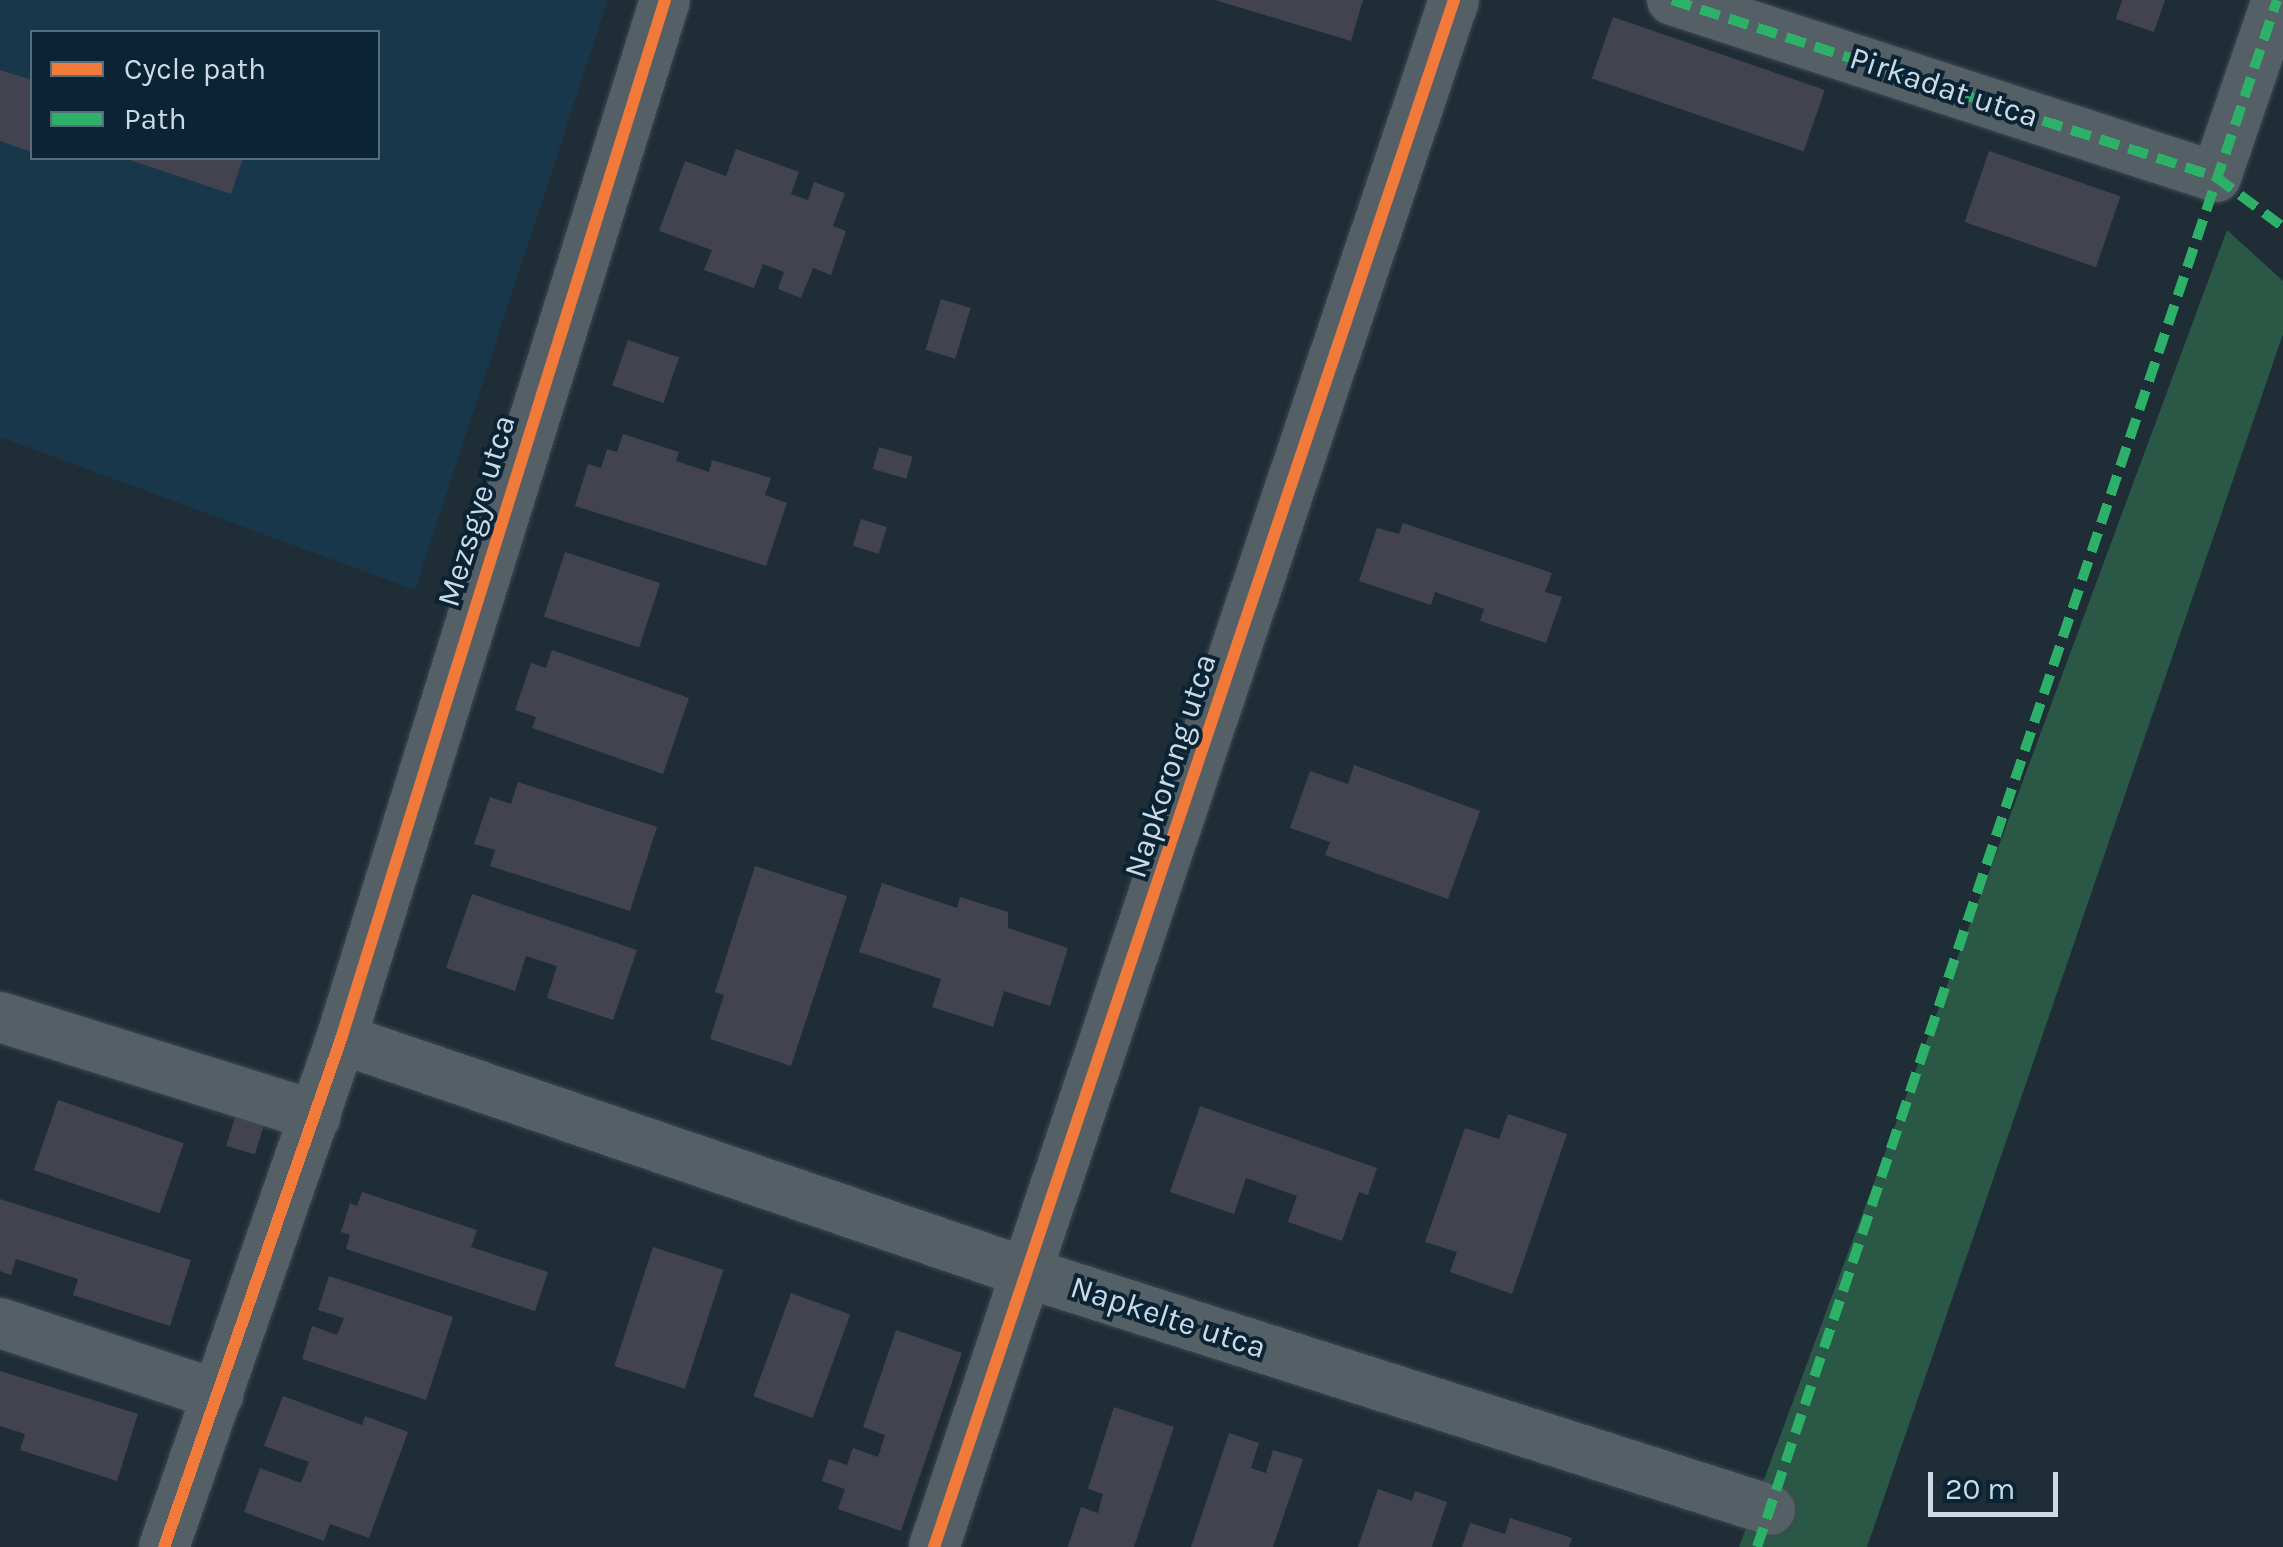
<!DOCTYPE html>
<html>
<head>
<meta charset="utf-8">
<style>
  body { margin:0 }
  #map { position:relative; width:2283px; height:1547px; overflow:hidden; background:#1f2d36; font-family:Karla,sans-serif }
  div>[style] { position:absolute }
  .built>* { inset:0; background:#19374b }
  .green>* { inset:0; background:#2b5846 }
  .building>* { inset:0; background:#43434f; transform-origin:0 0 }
  .roads { filter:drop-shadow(0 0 2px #3d4851) drop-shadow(0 0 2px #3d4851) }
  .minor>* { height:50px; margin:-25px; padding:0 25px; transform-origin:25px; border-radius:25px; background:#555f66 }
  .quiet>* { height:10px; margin-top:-5px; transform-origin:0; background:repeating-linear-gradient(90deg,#2db169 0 20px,transparent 0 30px) }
  .cycleway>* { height:12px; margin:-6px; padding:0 6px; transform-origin:6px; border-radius:6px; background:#f17a3a }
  span { translate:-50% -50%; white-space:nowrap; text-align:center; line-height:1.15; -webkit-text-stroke:8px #0b2435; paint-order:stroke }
  .street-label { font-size:32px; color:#ccdae6 }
  .legend { position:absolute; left:30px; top:30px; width:350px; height:130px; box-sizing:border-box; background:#0b2435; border:2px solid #586d7c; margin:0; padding:12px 18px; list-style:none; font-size:30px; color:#ccdae6 }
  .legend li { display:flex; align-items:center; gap:20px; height:50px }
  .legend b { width:50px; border:2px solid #586d7c }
  .scale { position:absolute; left:1928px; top:1472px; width:130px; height:45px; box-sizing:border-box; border:5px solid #ccdae6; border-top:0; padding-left:12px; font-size:30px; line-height:35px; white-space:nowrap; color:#ccdae6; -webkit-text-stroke:8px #0b2435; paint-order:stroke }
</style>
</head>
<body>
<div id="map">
  <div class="built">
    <div style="clip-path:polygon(evenodd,0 0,608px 0,415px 590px,0 437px,0 0,32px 32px,378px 32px,378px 158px,32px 158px,32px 32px)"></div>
  </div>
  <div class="green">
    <div style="clip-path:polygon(2227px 230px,2283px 281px,2283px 334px,1867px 1547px,1739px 1547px)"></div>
  </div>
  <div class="building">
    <div style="clip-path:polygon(1215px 0,1363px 0,1351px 41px)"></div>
    <div style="clip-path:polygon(2122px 0,2165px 0,2154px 32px,2116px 19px)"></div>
    <div style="left:1613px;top:17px;width:224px;height:65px;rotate:19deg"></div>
    <div style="clip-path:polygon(0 70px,32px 80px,32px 152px,0 141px)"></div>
    <div style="clip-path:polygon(736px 149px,799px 172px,791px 194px,808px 200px,814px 182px,845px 193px,833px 226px,846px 231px,831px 275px,813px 268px,801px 298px,778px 289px,784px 272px,763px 264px,754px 288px,704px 270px,712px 250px,659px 231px,685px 161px,726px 176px)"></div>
    <div style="left:1989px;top:151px;width:139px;height:75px;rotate:19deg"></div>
    <div style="clip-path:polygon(124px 158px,243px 158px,231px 194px)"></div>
    <div style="left:941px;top:299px;width:31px;height:53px;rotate:17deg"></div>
    <div style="left:628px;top:340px;width:54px;height:48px;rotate:19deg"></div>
    <div style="clip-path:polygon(623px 434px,679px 452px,676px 461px,709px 472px,712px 460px,771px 478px,765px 495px,787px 503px,766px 566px,575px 506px,588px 464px,601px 468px,607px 449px,617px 452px)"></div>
    <div style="left:879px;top:447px;width:35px;height:23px;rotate:16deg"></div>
    <div style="left:861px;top:519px;width:27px;height:28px;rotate:17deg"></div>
    <div style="clip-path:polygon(1403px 523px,1552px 573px,1545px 592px,1562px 597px,1546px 643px,1480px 621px,1484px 609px,1435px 592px,1431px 605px,1359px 581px,1377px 528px,1399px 534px)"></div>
    <div style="left:565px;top:552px;width:100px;height:68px;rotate:18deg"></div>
    <div style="clip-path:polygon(552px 650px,689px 698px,663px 774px,532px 728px,536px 717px,515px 710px,531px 663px,546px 668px)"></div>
    <div style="clip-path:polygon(1354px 765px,1480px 811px,1448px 899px,1325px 855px,1330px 842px,1290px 828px,1310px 771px,1348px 784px)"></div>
    <div style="clip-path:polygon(518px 782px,657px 827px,630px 911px,490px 866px,495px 850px,474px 844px,490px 797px,511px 804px)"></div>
    <div style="clip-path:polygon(755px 866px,847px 896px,791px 1066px,710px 1039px,724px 995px,715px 992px)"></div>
    <div style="clip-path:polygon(882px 883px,957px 908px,960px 897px,1008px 912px,1008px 928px,1068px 948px,1050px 1006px,1004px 991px,993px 1027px,932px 1007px,941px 979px,859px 952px)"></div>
    <div style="clip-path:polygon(472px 894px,637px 950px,613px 1020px,547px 998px,557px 966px,526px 956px,515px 991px,446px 968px)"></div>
    <div style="left:58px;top:1100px;width:133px;height:74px;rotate:19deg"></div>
    <div style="clip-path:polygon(1200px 1106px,1377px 1168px,1368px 1195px,1359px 1192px,1342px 1241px,1288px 1222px,1297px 1196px,1246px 1178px,1234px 1214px,1170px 1192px)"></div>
    <div style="clip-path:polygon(1508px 1114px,1567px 1134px,1512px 1294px,1450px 1272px,1457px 1252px,1425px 1242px,1465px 1128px,1499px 1139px)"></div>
    <div style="left:235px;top:1117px;width:30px;height:30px;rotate:17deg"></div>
    <div style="clip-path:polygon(362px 1192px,477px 1230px,471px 1247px,548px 1272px,535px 1311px,346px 1249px,350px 1235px,341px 1232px,350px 1203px,357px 1206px)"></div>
    <div style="clip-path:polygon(0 1199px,191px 1260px,170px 1326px,73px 1295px,78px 1279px,16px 1259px,11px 1275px,0 1271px)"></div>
    <div style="left:653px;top:1247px;width:74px;height:125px;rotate:18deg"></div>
    <div style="clip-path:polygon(329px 1276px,453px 1317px,426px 1400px,302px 1359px,312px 1326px,337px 1335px,344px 1318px,318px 1310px)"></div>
    <div style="left:791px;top:1293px;width:63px;height:110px;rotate:20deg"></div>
    <div style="clip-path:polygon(896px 1330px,962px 1353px,901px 1531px,838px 1509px,845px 1489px,822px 1481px,829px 1459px,847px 1465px,853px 1448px,878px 1457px,885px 1435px,863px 1427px)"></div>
    <div style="clip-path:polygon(0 1371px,138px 1414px,117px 1481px,20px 1450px,25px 1434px,0 1426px)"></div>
    <div style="clip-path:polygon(283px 1396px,362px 1425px,365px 1416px,408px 1432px,369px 1538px,330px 1524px,324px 1541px,244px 1512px,260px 1468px,301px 1483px,309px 1462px,264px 1446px)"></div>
    <div style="clip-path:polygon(1114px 1407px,1174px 1427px,1134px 1547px,1068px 1547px,1081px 1507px,1098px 1513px,1103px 1494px,1088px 1489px)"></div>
    <div style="clip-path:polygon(1229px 1433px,1259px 1443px,1251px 1468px,1266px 1473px,1273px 1450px,1303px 1459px,1273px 1547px,1191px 1547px)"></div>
    <div style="clip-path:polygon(1378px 1489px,1412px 1501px,1415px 1491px,1447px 1502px,1432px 1547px,1358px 1547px)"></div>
    <div style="clip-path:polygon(1510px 1518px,1572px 1538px,1569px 1547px,1462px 1547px,1470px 1523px,1505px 1534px)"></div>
  </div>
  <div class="roads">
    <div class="minor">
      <div style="left:1672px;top:0;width:572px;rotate:18.02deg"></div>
      <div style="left:2216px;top:177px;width:187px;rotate:-71deg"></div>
      <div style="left:0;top:1017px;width:331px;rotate:17.4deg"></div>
      <div style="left:341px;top:1039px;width:729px;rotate:18.81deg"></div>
      <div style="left:1031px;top:1274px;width:776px;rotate:17.71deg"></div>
      <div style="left:0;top:1323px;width:230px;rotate:18.3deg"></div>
      <div style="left:164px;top:1547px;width:538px;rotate:-70.79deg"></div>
      <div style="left:341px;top:1039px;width:1088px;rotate:-72.68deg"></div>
      <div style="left:934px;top:1547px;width:1632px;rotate:-71.42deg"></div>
    </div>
  </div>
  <div class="quiet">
    <div style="left:1672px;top:0;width:572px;rotate:18.02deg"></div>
    <div style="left:2216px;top:177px;width:84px;rotate:36.7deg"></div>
    <div style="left:1757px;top:1547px;width:1632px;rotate:-71.42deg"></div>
  </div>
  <div class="cycleway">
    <div style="left:164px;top:1547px;width:538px;rotate:-70.79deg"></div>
    <div style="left:341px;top:1039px;width:1088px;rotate:-72.68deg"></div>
    <div style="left:934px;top:1547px;width:1632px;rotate:-71.42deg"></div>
  </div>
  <div class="street-label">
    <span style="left:1944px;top:88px;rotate:18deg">Pirkadat utca</span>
    <span style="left:477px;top:511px;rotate:-73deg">Mezsgye utca</span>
    <span style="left:1171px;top:766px;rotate:-72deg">Napkorong utca</span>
    <span style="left:1168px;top:1318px;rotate:18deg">Napkelte utca</span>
  </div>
  <ul class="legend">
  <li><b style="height:12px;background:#f17a3a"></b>Cycle path</li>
  <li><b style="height:12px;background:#2db169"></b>Path</li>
  </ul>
  <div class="scale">20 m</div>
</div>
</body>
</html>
